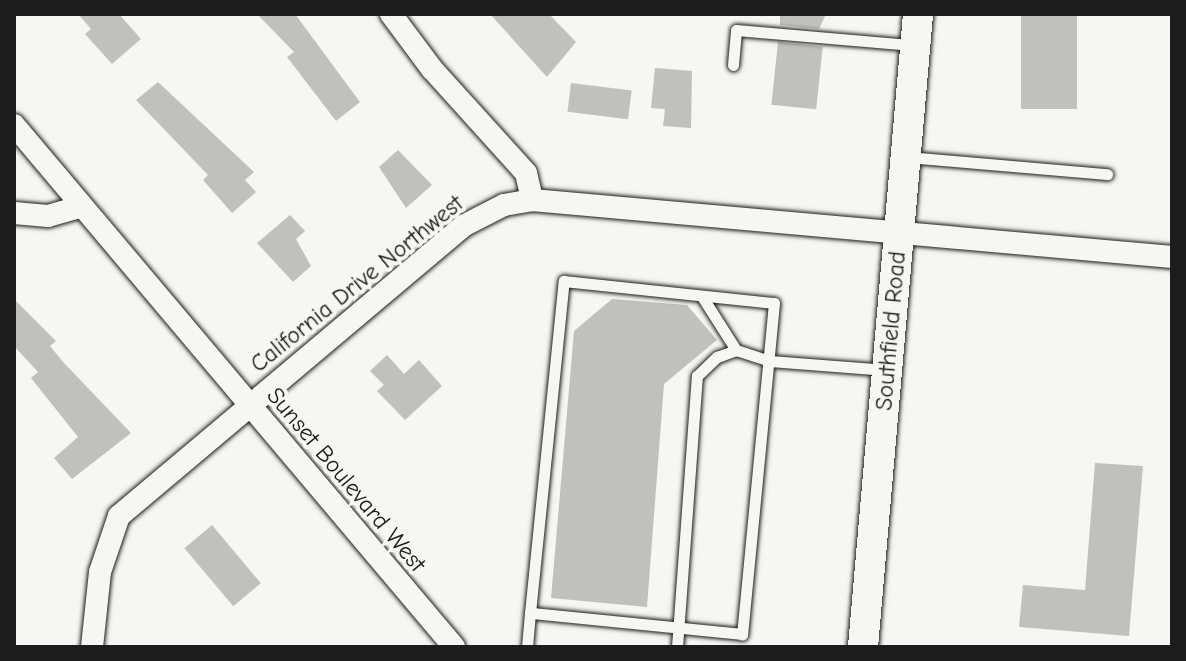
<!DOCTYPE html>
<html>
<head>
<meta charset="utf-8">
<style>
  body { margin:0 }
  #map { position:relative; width:1186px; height:661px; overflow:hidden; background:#f6f6f2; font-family:"Comic Neue",sans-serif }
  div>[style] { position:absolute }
  .building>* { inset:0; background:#c0c0bd; transform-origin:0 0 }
  .roads { filter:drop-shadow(0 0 2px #1c1c1c) drop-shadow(0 0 2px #1c1c1c) }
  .lane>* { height:11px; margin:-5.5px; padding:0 5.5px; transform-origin:5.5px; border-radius:5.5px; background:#f6f6f2 }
  .street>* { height:22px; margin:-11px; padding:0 11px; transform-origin:11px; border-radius:11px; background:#f6f6f2 }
  .secondary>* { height:30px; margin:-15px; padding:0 15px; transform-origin:15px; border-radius:15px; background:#f6f6f2 }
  span { translate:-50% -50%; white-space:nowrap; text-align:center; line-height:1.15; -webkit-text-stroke:8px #f6f6f2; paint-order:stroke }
  .street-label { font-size:24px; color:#1c1c1c }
  .frame { position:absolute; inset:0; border:16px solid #1c1c1c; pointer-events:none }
</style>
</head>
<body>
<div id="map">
  <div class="building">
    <div style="clip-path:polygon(78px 14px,119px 14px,141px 39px,112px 64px,85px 34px,91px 29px)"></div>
    <div style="clip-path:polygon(257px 14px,295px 14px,360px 102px,336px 121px,287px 57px,294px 52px)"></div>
    <div style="clip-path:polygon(490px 14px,549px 14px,576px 42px,547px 77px)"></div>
    <div style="clip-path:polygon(780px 14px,826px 14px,819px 29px,780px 25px)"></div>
    <div style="left:1021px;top:14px;width:56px;height:95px"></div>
    <div style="left:778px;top:42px;width:45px;height:63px;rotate:6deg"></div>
    <div style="clip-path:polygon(655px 68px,692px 71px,691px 128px,663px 126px,665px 109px,651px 108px)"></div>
    <div style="clip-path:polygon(158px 82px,254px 172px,245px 180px,256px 192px,232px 213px,203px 180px,208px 175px,136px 100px)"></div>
    <div style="left:571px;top:83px;width:61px;height:29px;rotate:7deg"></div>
    <div style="clip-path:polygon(398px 150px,432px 185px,406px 208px,379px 167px)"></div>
    <div style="clip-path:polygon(290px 215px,305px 231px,296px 239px,311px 266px,293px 282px,257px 243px)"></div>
    <div style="clip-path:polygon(14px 299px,56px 341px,50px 346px,64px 363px,131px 433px,72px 479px,54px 458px,78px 437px,31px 378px,38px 372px,14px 346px)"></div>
    <div style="clip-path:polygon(612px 299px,687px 305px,717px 340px,664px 384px,647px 607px,551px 598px,574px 331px)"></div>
    <div style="clip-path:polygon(387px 355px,404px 374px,419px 360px,442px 386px,405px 420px,377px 391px,384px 385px,370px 371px)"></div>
    <div style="clip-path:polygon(1095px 463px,1143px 466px,1129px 636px,1019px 627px,1023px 585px,1085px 590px)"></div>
    <div style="left:212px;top:525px;width:76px;height:36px;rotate:50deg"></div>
  </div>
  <div class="roads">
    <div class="lane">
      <div style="left:733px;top:65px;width:35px;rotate:-85deg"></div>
      <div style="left:736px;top:30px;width:177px;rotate:4.9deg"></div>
      <div style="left:907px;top:157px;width:201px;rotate:4.9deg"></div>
      <div style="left:703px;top:298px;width:62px;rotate:57.6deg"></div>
      <div style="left:736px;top:350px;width:36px;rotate:18deg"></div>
      <div style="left:770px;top:361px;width:117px;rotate:4.4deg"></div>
      <div style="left:527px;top:647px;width:34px;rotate:-85deg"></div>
      <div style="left:530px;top:613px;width:334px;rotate:-84.2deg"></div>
      <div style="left:564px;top:281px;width:211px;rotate:6deg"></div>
      <div style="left:774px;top:303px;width:333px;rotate:95.5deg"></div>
      <div style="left:742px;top:634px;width:213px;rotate:-174.3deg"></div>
      <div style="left:677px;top:647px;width:272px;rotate:-85.8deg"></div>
      <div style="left:697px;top:376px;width:28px;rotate:-44deg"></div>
      <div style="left:717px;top:357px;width:20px;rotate:-20deg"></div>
    </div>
    <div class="street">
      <div style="left:391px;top:14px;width:69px;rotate:53.3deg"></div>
      <div style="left:432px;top:69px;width:140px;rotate:47.9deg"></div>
      <div style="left:526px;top:173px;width:28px;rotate:77deg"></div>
      <div style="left:14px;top:125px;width:683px;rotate:49.87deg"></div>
      <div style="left:14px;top:213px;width:34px;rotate:5deg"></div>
      <div style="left:48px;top:216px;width:33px;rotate:-16deg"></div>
      <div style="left:92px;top:647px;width:75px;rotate:-83.9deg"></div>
      <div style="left:100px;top:572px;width:59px;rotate:-71.3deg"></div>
      <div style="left:119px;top:516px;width:450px;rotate:-40.1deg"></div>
      <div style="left:463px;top:226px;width:46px;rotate:-27.1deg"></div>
      <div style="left:504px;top:205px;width:28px;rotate:-10deg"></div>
      <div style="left:532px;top:200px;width:643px;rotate:5.09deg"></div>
    </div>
    <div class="secondary">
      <div style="left:863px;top:647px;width:635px;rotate:-85.03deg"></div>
    </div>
  </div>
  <div class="street-label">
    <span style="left:357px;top:284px;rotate:-39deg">California Drive Northwest</span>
    <span style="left:891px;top:331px;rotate:-85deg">Southfield Road</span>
    <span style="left:346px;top:480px;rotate:50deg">Sunset Boulevard West</span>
  </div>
  <div class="frame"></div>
</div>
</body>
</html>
